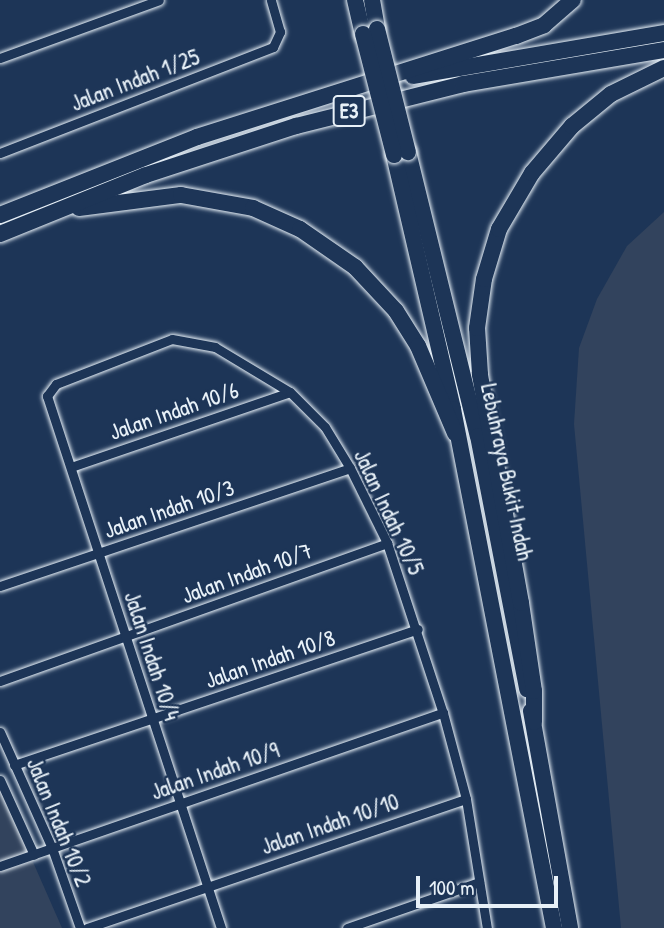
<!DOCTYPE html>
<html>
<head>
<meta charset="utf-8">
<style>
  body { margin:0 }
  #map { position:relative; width:664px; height:928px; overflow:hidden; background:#1d3557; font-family:"Patrick Hand",sans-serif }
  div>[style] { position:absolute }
  .built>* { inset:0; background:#32435d }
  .roads { filter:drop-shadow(0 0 2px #e8f1f8) drop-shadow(0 0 2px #e8f1f8) }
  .minor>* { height:9px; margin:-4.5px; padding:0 4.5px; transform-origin:4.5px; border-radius:4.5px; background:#1d3557 }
  .trunk>* { height:16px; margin:-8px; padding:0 8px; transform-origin:8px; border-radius:8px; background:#1d3557 }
  .motorway>* { height:16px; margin:-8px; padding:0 8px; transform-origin:8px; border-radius:8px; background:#1d3557 }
  .bridges { filter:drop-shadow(0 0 2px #e8f1f8) drop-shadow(0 0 2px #e8f1f8) }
  .trunk-bridge>* { height:16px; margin:-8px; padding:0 8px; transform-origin:8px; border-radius:8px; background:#1d3557 }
  span { translate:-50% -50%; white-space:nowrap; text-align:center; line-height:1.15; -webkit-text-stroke:5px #1d3557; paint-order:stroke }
  .shield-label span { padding:2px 5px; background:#1d3557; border:2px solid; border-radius:5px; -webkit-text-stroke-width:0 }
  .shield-label { font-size:21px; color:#e8f1f8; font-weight:700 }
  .street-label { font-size:23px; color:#e8f1f8 }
  .scale { position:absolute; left:416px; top:876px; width:142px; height:32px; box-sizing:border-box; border:4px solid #e8f1f8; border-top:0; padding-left:9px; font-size:21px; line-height:24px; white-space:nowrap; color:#e8f1f8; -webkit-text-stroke:5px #1d3557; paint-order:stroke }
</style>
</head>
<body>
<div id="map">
  <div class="built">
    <div style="clip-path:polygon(664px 212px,664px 928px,621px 928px,574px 424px,579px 348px,597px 299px,627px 246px)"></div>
    <div style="clip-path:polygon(0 787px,62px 928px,0 928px)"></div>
  </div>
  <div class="roads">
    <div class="minor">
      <div style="left:0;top:58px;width:169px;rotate:-20deg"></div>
      <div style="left:0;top:153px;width:293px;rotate:-21.2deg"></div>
      <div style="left:273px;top:47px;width:17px;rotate:-65deg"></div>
      <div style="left:280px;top:32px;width:33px;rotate:-106deg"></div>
      <div style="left:71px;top:467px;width:231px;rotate:-18.9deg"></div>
      <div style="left:0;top:586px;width:369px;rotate:-18.6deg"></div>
      <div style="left:0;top:681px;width:411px;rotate:-19.6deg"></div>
      <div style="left:0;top:732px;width:127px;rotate:65.9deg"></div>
      <div style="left:52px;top:848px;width:85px;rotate:70.7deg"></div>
      <div style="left:14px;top:765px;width:426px;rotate:-18.6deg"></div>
      <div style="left:0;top:780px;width:82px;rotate:65.6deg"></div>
      <div style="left:0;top:866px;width:469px;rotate:-19.1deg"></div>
      <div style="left:87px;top:928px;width:400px;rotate:-18.8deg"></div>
      <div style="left:221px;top:928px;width:560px;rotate:-108.11deg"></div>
      <div style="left:47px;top:396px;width:15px;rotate:-53deg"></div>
      <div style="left:56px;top:384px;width:124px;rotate:-21.2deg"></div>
      <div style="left:172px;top:339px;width:44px;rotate:10.5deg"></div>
      <div style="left:215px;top:347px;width:87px;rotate:31deg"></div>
      <div style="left:290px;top:392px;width:49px;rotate:45deg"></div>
      <div style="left:325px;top:427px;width:48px;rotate:58.6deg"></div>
      <div style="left:350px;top:468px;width:84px;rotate:63.7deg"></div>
      <div style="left:387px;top:543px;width:179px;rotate:71.8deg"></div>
      <div style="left:443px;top:713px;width:89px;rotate:75deg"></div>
      <div style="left:466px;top:799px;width:131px;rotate:80.8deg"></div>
      <div style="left:347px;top:928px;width:140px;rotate:-19.2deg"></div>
    </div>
    <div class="trunk">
      <div style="left:408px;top:152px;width:292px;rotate:76.2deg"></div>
      <div style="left:478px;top:436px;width:258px;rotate:79deg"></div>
      <div style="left:394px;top:155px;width:261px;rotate:76.9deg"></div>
      <div style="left:453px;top:409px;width:529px;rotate:78.99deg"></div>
      <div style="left:531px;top:711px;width:220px;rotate:79.8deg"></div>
    </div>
    <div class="motorway">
      <div style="left:355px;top:0;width:35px;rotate:77deg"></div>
      <div style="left:372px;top:0;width:29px;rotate:80deg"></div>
      <div style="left:413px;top:76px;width:255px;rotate:-9.7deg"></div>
      <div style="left:79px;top:208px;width:103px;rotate:-7.3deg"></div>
      <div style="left:181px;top:195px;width:73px;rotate:10.2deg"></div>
      <div style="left:253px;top:208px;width:51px;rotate:24.1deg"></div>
      <div style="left:300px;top:229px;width:67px;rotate:34.6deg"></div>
      <div style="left:355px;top:267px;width:60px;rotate:47deg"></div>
      <div style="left:396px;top:311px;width:41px;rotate:57.8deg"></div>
      <div style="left:418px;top:346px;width:95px;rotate:67deg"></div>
      <div style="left:0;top:215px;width:212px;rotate:-21.6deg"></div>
      <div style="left:197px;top:137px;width:335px;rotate:-17.6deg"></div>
      <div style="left:516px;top:36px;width:30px;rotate:-21deg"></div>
      <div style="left:544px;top:25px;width:38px;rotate:-41deg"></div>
      <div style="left:0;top:234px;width:157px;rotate:-22deg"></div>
      <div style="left:146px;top:175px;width:158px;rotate:-18.1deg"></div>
      <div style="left:296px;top:126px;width:172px;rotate:-14.1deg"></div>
      <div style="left:463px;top:84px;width:204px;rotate:-9.6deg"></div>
      <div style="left:534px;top:722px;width:31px;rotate:-90deg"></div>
      <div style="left:534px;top:691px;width:89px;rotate:-98.4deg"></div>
      <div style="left:521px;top:603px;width:233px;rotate:-100.2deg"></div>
      <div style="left:480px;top:374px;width:46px;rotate:-93.7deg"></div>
      <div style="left:477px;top:328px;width:49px;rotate:-81.9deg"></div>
      <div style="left:484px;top:279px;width:52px;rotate:-73.3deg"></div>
      <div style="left:499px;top:229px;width:65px;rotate:-59.5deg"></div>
      <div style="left:532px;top:173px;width:62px;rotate:-49.6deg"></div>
      <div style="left:572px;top:126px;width:50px;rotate:-39.4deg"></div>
      <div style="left:611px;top:94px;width:59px;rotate:-26.1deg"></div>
    </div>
  </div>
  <div class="bridges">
    <div class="trunk-bridge">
      <div style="left:377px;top:29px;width:127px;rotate:75.9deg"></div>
      <div style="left:363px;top:34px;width:125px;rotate:75.6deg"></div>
    </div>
  </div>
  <div class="shield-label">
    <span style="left:349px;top:111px">E3</span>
  </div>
  <div class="street-label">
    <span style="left:135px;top:80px;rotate:-21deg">Jalan Indah 1/25</span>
    <span style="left:174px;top:411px;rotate:-19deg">Jalan Indah 10/6</span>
    <span style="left:507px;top:472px;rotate:78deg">Lebuhraya Bukit Indah</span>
    <span style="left:169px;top:509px;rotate:-19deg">Jalan Indah 10/3</span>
    <span style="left:389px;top:512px;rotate:65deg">Jalan Indah 10/5</span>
    <span style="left:247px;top:573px;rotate:-20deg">Jalan Indah 10/7</span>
    <span style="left:152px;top:656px;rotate:72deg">Jalan Indah 10/4</span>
    <span style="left:270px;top:659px;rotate:-19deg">Jalan Indah 10/8</span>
    <span style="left:215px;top:771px;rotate:-19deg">Jalan Indah 10/9</span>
    <span style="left:59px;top:822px;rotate:68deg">Jalan Indah 10/2</span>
    <span style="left:330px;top:824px;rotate:-19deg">Jalan Indah 10/10</span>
  </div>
  <div class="scale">100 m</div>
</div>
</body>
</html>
